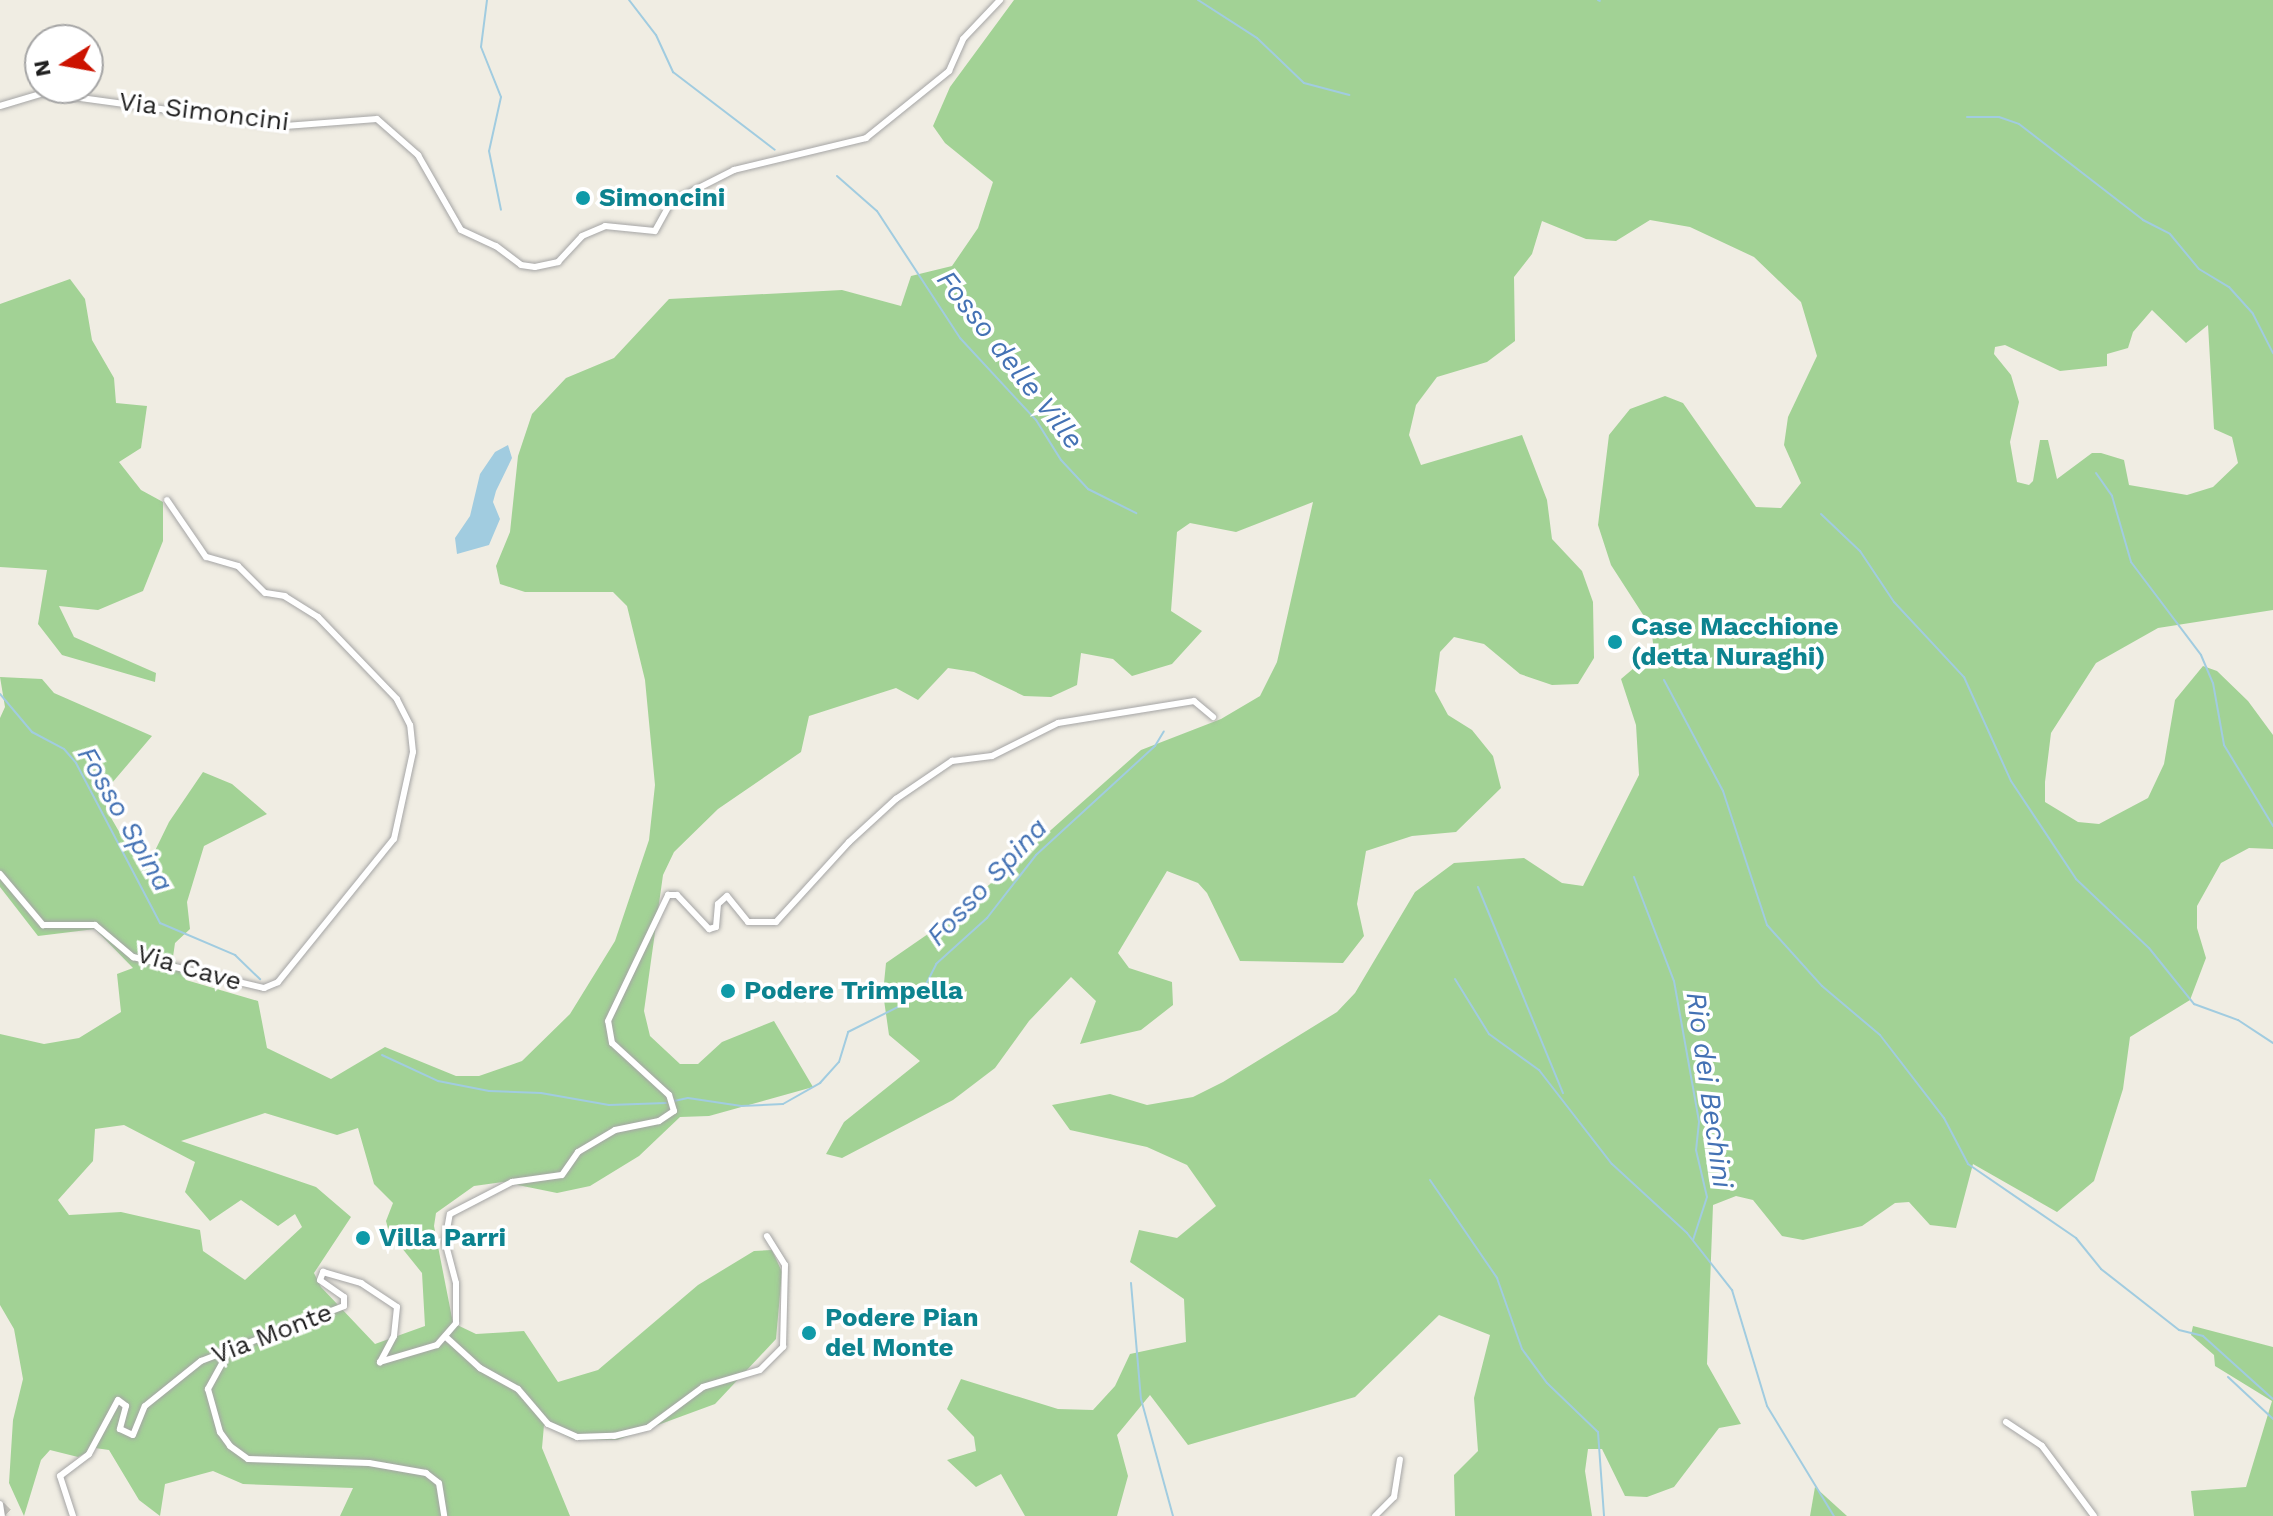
<!DOCTYPE html>
<html>
<head>
<meta charset="utf-8">
<style>
  body { margin:0 }
  #map { position:relative; width:2273px; height:1516px; overflow:hidden; background:#f0ede3; font-family:"Work Sans",sans-serif }
  div>[style] { position:absolute }
  .forest>* { inset:0; background:#a2d295 }
  .water>* { inset:0; background:#a1cce0 }
  .stream>* { height:2px; margin:-1px; padding:0 1px; transform-origin:1px; border-radius:1px; background:#a1cce0 }
  .motorway-tunnel>* { height:10px; margin-top:-5px; transform-origin:0; background:repeating-linear-gradient(90deg,#c6c4bc 0 10px,transparent 0 15px) }
  .roads { filter:drop-shadow(0 0 2px #a5a5a5) drop-shadow(0 0 2px #a5a5a5) }
  .minor>* { height:6px; margin:-3px; padding:0 3px; transform-origin:3px; border-radius:3px; background:#fff }
  .dots>* { width:22px; height:22px; translate:-50% -50%; box-sizing:border-box; border:4px solid #fff; border-radius:50% }
  span { translate:-50% -50%; white-space:nowrap; text-align:center; line-height:1.15; -webkit-text-stroke:7px #fff; paint-order:stroke }
  .street-label { font-size:26px; color:#1e1e1e }
  .culture-label { font-size:26px; color:#0d838f; font-weight:700 }
  .left { translate:0 -50%; text-align:left }
  .water-label { font-size:28px; color:#4472b4; font-style:italic }
  .north { position:absolute; left:24px; top:24px; width:80px; height:80px; box-sizing:border-box; background:#fff; border:2px solid #a5a5a5; border-radius:50%; rotate:259deg; font-size:22px; font-weight:700; line-height:32px; text-align:center; color:#1e1e1e }
  .north::after { content:''; display:block; margin:auto; width:28px; height:36px; background:#cc1300; clip-path:polygon(50% 0,100% 100%,50% 72%,0 100%) }
</style>
</head>
<body>
<div id="map">
  <div class="forest">
    <div style="clip-path:polygon(evenodd,1014px 0,2273px 0,2273px 610px,2158px 628px,2096px 663px,2051px 733px,2045px 782px,2045px 802px,2078px 822px,2099px 824px,2148px 798px,2164px 764px,2175px 700px,2203px 666px,2217px 671px,2248px 701px,2273px 735px,2273px 849px,2249px 848px,2221px 863px,2197px 906px,2197px 928px,2206px 958px,2190px 1000px,2130px 1037px,2123px 1089px,2094px 1181px,2057px 1212px,1973px 1164px,1956px 1228px,1930px 1225px,1909px 1202px,1895px 1203px,1862px 1226px,1803px 1240px,1782px 1236px,1753px 1200px,1736px 1196px,1713px 1205px,1707px 1364px,1741px 1424px,1719px 1428px,1674px 1487px,1647px 1497px,1625px 1496px,1602px 1449px,1588px 1449px,1585px 1471px,1592px 1516px,1455px 1516px,1454px 1475px,1478px 1451px,1474px 1398px,1490px 1335px,1439px 1315px,1355px 1397px,1188px 1445px,1150px 1395px,1117px 1435px,1128px 1476px,1117px 1516px,1025px 1516px,1001px 1474px,976px 1487px,947px 1460px,976px 1451px,974px 1437px,947px 1409px,961px 1379px,1058px 1409px,1093px 1410px,1115px 1386px,1130px 1354px,1186px 1342px,1184px 1299px,1130px 1262px,1139px 1230px,1177px 1238px,1216px 1206px,1187px 1165px,1147px 1147px,1070px 1130px,1052px 1105px,1110px 1094px,1147px 1105px,1193px 1097px,1223px 1082px,1337px 1012px,1355px 993px,1415px 892px,1454px 863px,1524px 858px,1562px 883px,1583px 886px,1639px 775px,1636px 725px,1621px 679px,1654px 651px,1651px 627px,1611px 565px,1598px 525px,1609px 435px,1630px 409px,1665px 396px,1683px 403px,1756px 507px,1781px 508px,1801px 483px,1784px 445px,1788px 417px,1817px 356px,1801px 302px,1754px 257px,1690px 227px,1650px 220px,1616px 241px,1586px 239px,1542px 221px,1532px 254px,1514px 277px,1515px 341px,1487px 362px,1437px 377px,1416px 405px,1409px 435px,1421px 465px,1522px 435px,1547px 500px,1552px 539px,1582px 571px,1593px 602px,1594px 658px,1578px 684px,1552px 685px,1520px 674px,1484px 644px,1454px 637px,1440px 652px,1435px 691px,1448px 715px,1472px 730px,1493px 756px,1501px 788px,1456px 832px,1412px 836px,1366px 851px,1357px 904px,1364px 936px,1343px 963px,1240px 961px,1207px 893px,1198px 883px,1167px 871px,1118px 953px,1129px 968px,1172px 982px,1173px 1005px,1141px 1030px,1080px 1044px,1096px 1001px,1071px 977px,1029px 1021px,995px 1068px,953px 1100px,842px 1158px,826px 1154px,844px 1122px,920px 1061px,889px 1035px,883px 993px,886px 963px,954px 916px,1141px 750px,1221px 719px,1260px 696px,1277px 662px,1313px 502px,1236px 532px,1190px 523px,1177px 532px,1171px 611px,1202px 631px,1172px 664px,1132px 676px,1113px 659px,1081px 653px,1077px 685px,1051px 697px,1024px 696px,974px 672px,948px 668px,918px 700px,896px 688px,809px 716px,801px 752px,718px 809px,674px 852px,663px 875px,644px 1011px,650px 1036px,680px 1064px,698px 1064px,722px 1042px,774px 1021px,813px 1087px,709px 1116px,680px 1117px,639px 1156px,590px 1186px,557px 1193px,503px 1182px,474px 1186px,436px 1213px,434px 1226px,453px 1323px,476px 1334px,524px 1331px,558px 1382px,598px 1370px,698px 1285px,754px 1251px,772px 1250px,782px 1272px,776px 1339px,715px 1404px,617px 1440px,575px 1440px,544px 1425px,542px 1448px,570px 1516px,340px 1516px,353px 1488px,243px 1484px,213px 1471px,165px 1484px,160px 1516px,139px 1500px,109px 1450px,95px 1448px,78px 1457px,50px 1450px,41px 1460px,24px 1516px,9px 1483px,13px 1420px,23px 1379px,14px 1329px,0 1305px,0 1034px,44px 1044px,79px 1038px,121px 1012px,117px 974px,133px 968px,95px 929px,38px 936px,0 887px,0 718px,5px 707px,0 677px,42px 679px,54px 693px,152px 736px,106px 790px,106px 809px,140px 868px,149px 863px,169px 822px,203px 772px,232px 784px,267px 814px,204px 846px,187px 902px,190px 929px,175px 943px,173px 957px,186px 980px,258px 1001px,267px 1048px,331px 1079px,385px 1047px,456px 1076px,479px 1076px,522px 1061px,570px 1014px,615px 941px,649px 840px,655px 785px,645px 680px,627px 606px,613px 592px,525px 592px,500px 584px,496px 566px,510px 532px,518px 456px,532px 414px,566px 378px,614px 358px,669px 299px,842px 290px,901px 306px,911px 276px,952px 266px,978px 228px,993px 182px,945px 143px,933px 126px,950px 87px,1014px 0,2152px 310px,2186px 343px,2208px 325px,2214px 429px,2232px 437px,2238px 463px,2213px 487px,2187px 495px,2129px 485px,2124px 460px,2101px 453px,2092px 453px,2057px 479px,2048px 440px,2040px 440px,2033px 481px,2029px 485px,2017px 482px,2010px 442px,2019px 402px,2011px 375px,1994px 354px,1995px 347px,2005px 345px,2060px 371px,2107px 366px,2107px 354px,2128px 348px,2133px 332px,2152px 310px,1014px 0,265px 1113px,337px 1135px,358px 1128px,374px 1184px,393px 1203px,386px 1221px,389px 1232px,422px 1273px,425px 1326px,375px 1344px,321px 1287px,314px 1273px,351px 1217px,316px 1187px,181px 1141px,265px 1113px,1014px 0,124px 1125px,195px 1162px,185px 1192px,210px 1221px,241px 1200px,278px 1226px,295px 1214px,302px 1227px,245px 1280px,203px 1251px,200px 1230px,121px 1212px,69px 1215px,58px 1200px,93px 1161px,95px 1129px,124px 1125px)"></div>
    <div style="clip-path:polygon(70px 279px,85px 299px,92px 340px,114px 378px,116px 403px,147px 406px,141px 448px,119px 462px,141px 490px,163px 502px,163px 541px,143px 591px,98px 610px,59px 606px,74px 637px,156px 673px,155px 682px,62px 655px,38px 624px,47px 570px,0 567px,0 304px)"></div>
    <div style="clip-path:polygon(2193px 1326px,2273px 1347px,2273px 1516px,2194px 1516px,2191px 1491px,2246px 1487px,2272px 1401px,2215px 1366px,2214px 1355px,2191px 1335px)"></div>
    <div style="clip-path:polygon(1815px 1487px,1847px 1516px,1810px 1516px)"></div>
  </div>
  <div class="water">
    <div style="clip-path:polygon(508px 445px,512px 458px,496px 491px,493px 502px,500px 519px,489px 545px,457px 554px,455px 538px,470px 516px,480px 474px,495px 452px)"></div>
  </div>
  <div class="stream">
    <div style="left:487px;top:0;width:47px;rotate:97.3deg"></div>
    <div style="left:481px;top:47px;width:54px;rotate:68.2deg"></div>
    <div style="left:501px;top:97px;width:55px;rotate:102.5deg"></div>
    <div style="left:489px;top:151px;width:60px;rotate:78.5deg"></div>
    <div style="left:629px;top:0;width:44px;rotate:52.4deg"></div>
    <div style="left:656px;top:35px;width:41px;rotate:65.3deg"></div>
    <div style="left:673px;top:72px;width:128px;rotate:37.4deg"></div>
    <div style="left:1198px;top:0;width:70px;rotate:32.8deg"></div>
    <div style="left:1257px;top:38px;width:65px;rotate:43.8deg"></div>
    <div style="left:1304px;top:83px;width:47px;rotate:14.9deg"></div>
    <div style="left:1598px;top:0;width:2px;rotate:27deg"></div>
    <div style="left:1967px;top:117px;width:32px"></div>
    <div style="left:1999px;top:117px;width:21px;rotate:19deg"></div>
    <div style="left:2019px;top:124px;width:157px;rotate:37.7deg"></div>
    <div style="left:2143px;top:220px;width:30px;rotate:27deg"></div>
    <div style="left:2170px;top:234px;width:45px;rotate:50.4deg"></div>
    <div style="left:2199px;top:269px;width:35px;rotate:31deg"></div>
    <div style="left:2229px;top:287px;width:36px;rotate:48deg"></div>
    <div style="left:2253px;top:314px;width:44px;rotate:62.9deg"></div>
    <div style="left:837px;top:176px;width:53px;rotate:41.2deg"></div>
    <div style="left:877px;top:211px;width:152px;rotate:56.8deg"></div>
    <div style="left:960px;top:338px;width:112px;rotate:47.2deg"></div>
    <div style="left:1036px;top:420px;width:47px;rotate:58deg"></div>
    <div style="left:1061px;top:460px;width:40px;rotate:47deg"></div>
    <div style="left:1088px;top:489px;width:54px;rotate:26.6deg"></div>
    <div style="left:2096px;top:473px;width:28px;rotate:55deg"></div>
    <div style="left:2112px;top:496px;width:69px;rotate:73.9deg"></div>
    <div style="left:2131px;top:562px;width:116px;rotate:53deg"></div>
    <div style="left:2201px;top:655px;width:30px;rotate:67deg"></div>
    <div style="left:2213px;top:683px;width:63px;rotate:79.9deg"></div>
    <div style="left:2224px;top:745px;width:95px;rotate:58.8deg"></div>
    <div style="left:1821px;top:514px;width:54px;rotate:43.5deg"></div>
    <div style="left:1860px;top:551px;width:61px;rotate:56.3deg"></div>
    <div style="left:1894px;top:602px;width:103px;rotate:47deg"></div>
    <div style="left:1964px;top:677px;width:114px;rotate:65.7deg"></div>
    <div style="left:2011px;top:781px;width:118px;rotate:56.4deg"></div>
    <div style="left:2076px;top:879px;width:100px;rotate:43.4deg"></div>
    <div style="left:2149px;top:948px;width:72px;rotate:51.2deg"></div>
    <div style="left:2194px;top:1004px;width:47px;rotate:20deg"></div>
    <div style="left:2238px;top:1020px;width:42px;rotate:33.3deg"></div>
    <div style="left:1664px;top:680px;width:126px;rotate:62deg"></div>
    <div style="left:1723px;top:791px;width:141px;rotate:71.8deg"></div>
    <div style="left:1767px;top:925px;width:82px;rotate:48deg"></div>
    <div style="left:1822px;top:986px;width:76px;rotate:40.2deg"></div>
    <div style="left:1880px;top:1035px;width:105px;rotate:52.4deg"></div>
    <div style="left:1944px;top:1118px;width:52px;rotate:62.4deg"></div>
    <div style="left:1968px;top:1164px;width:131px;rotate:34.4deg"></div>
    <div style="left:2076px;top:1238px;width:40px;rotate:51deg"></div>
    <div style="left:2101px;top:1269px;width:99px;rotate:38deg"></div>
    <div style="left:2179px;top:1330px;width:25px;rotate:14deg"></div>
    <div style="left:2203px;top:1336px;width:94px;rotate:42deg"></div>
    <div style="left:0;top:694px;width:50px;rotate:49.9deg"></div>
    <div style="left:32px;top:732px;width:36px;rotate:28deg"></div>
    <div style="left:64px;top:749px;width:18px;rotate:49deg"></div>
    <div style="left:76px;top:763px;width:181px;rotate:62.3deg"></div>
    <div style="left:160px;top:923px;width:82px;rotate:23.1deg"></div>
    <div style="left:235px;top:955px;width:35px;rotate:44deg"></div>
    <div style="left:1634px;top:877px;width:111px;rotate:69deg"></div>
    <div style="left:1674px;top:981px;width:143px;rotate:79.9deg"></div>
    <div style="left:1699px;top:1122px;width:28px;rotate:96deg"></div>
    <div style="left:1696px;top:1150px;width:48px;rotate:76.8deg"></div>
    <div style="left:1707px;top:1197px;width:45px;rotate:108deg"></div>
    <div style="left:1478px;top:887px;width:223px;rotate:67.6deg"></div>
    <div style="left:1455px;top:979px;width:65px;rotate:58.3deg"></div>
    <div style="left:1489px;top:1034px;width:62px;rotate:35.8deg"></div>
    <div style="left:1539px;top:1070px;width:119px;rotate:52.2deg"></div>
    <div style="left:1612px;top:1164px;width:102px;rotate:42.6deg"></div>
    <div style="left:1687px;top:1233px;width:73px;rotate:51.7deg"></div>
    <div style="left:1732px;top:1290px;width:121px;rotate:73.2deg"></div>
    <div style="left:1767px;top:1406px;width:129px;rotate:58.7deg"></div>
    <div style="left:382px;top:1055px;width:62px;rotate:24.9deg"></div>
    <div style="left:438px;top:1081px;width:52px;rotate:11.1deg"></div>
    <div style="left:489px;top:1091px;width:52px;rotate:2.2deg"></div>
    <div style="left:541px;top:1093px;width:69px;rotate:10deg"></div>
    <div style="left:609px;top:1105px;width:57px;rotate:-2deg"></div>
    <div style="left:674px;top:1101px;width:14px;rotate:-12deg"></div>
    <div style="left:688px;top:1098px;width:54px;rotate:8.6deg"></div>
    <div style="left:741px;top:1106px;width:42px;rotate:-2.7deg"></div>
    <div style="left:783px;top:1104px;width:43px;rotate:-29.6deg"></div>
    <div style="left:820px;top:1083px;width:28px;rotate:-48deg"></div>
    <div style="left:839px;top:1062px;width:31px;rotate:-73deg"></div>
    <div style="left:848px;top:1032px;width:80px;rotate:-26.6deg"></div>
    <div style="left:920px;top:996px;width:36px;rotate:-63deg"></div>
    <div style="left:936px;top:964px;width:69px;rotate:-42deg"></div>
    <div style="left:987px;top:918px;width:80px;rotate:-52.1deg"></div>
    <div style="left:1036px;top:855px;width:161px;rotate:-42.5deg"></div>
    <div style="left:1155px;top:746px;width:17px;rotate:-59deg"></div>
    <div style="left:1430px;top:1180px;width:119px;rotate:55.6deg"></div>
    <div style="left:1497px;top:1278px;width:75px;rotate:70.6deg"></div>
    <div style="left:1522px;top:1349px;width:42px;rotate:53.7deg"></div>
    <div style="left:1547px;top:1383px;width:71px;rotate:43.9deg"></div>
    <div style="left:1598px;top:1432px;width:84px;rotate:85.9deg"></div>
    <div style="left:1131px;top:1283px;width:116px;rotate:85.1deg"></div>
    <div style="left:1141px;top:1399px;width:121px;rotate:74.7deg"></div>
    <div style="left:2228px;top:1377px;width:62px;rotate:43deg"></div>
  </div>
  <div class="motorway-tunnel">
    <div style="left:0;top:1506px;width:14px;rotate:45deg"></div>
  </div>
  <div class="roads">
    <div class="minor">
      <div style="left:0;top:106px;width:46px;rotate:-16.5deg"></div>
      <div style="left:44px;top:93px;width:243px;rotate:7.8deg"></div>
      <div style="left:285px;top:126px;width:92px;rotate:-4.4deg"></div>
      <div style="left:377px;top:119px;width:55px;rotate:41.3deg"></div>
      <div style="left:418px;top:155px;width:86px;rotate:60.2deg"></div>
      <div style="left:461px;top:230px;width:38px;rotate:25deg"></div>
      <div style="left:496px;top:246px;width:31px;rotate:37deg"></div>
      <div style="left:521px;top:265px;width:14px;rotate:8deg"></div>
      <div style="left:535px;top:267px;width:24px;rotate:-12deg"></div>
      <div style="left:558px;top:262px;width:35px;rotate:-47deg"></div>
      <div style="left:582px;top:236px;width:25px;rotate:-23deg"></div>
      <div style="left:605px;top:226px;width:50px;rotate:5.7deg"></div>
      <div style="left:655px;top:231px;width:33px;rotate:-61deg"></div>
      <div style="left:671px;top:202px;width:71px;rotate:-26.9deg"></div>
      <div style="left:734px;top:170px;width:136px;rotate:-13.6deg"></div>
      <div style="left:866px;top:138px;width:107px;rotate:-38.9deg"></div>
      <div style="left:949px;top:71px;width:35px;rotate:-66deg"></div>
      <div style="left:963px;top:39px;width:54px;rotate:-46.5deg"></div>
      <div style="left:0;top:874px;width:67px;rotate:49.9deg"></div>
      <div style="left:43px;top:925px;width:52px"></div>
      <div style="left:95px;top:925px;width:50px;rotate:40.1deg"></div>
      <div style="left:133px;top:957px;width:135px;rotate:13.3deg"></div>
      <div style="left:264px;top:988px;width:15px;rotate:-23deg"></div>
      <div style="left:278px;top:982px;width:184px;rotate:-51deg"></div>
      <div style="left:394px;top:839px;width:89px;rotate:-77.7deg"></div>
      <div style="left:413px;top:752px;width:27px;rotate:-96deg"></div>
      <div style="left:410px;top:725px;width:29px;rotate:-117deg"></div>
      <div style="left:397px;top:699px;width:114px;rotate:-133.9deg"></div>
      <div style="left:318px;top:617px;width:39px;rotate:-148deg"></div>
      <div style="left:285px;top:596px;width:20px;rotate:-171deg"></div>
      <div style="left:265px;top:593px;width:38px;rotate:-135deg"></div>
      <div style="left:238px;top:566px;width:33px;rotate:-164deg"></div>
      <div style="left:206px;top:557px;width:69px;rotate:-124.4deg"></div>
      <div style="left:447px;top:1338px;width:45px;rotate:42.3deg"></div>
      <div style="left:480px;top:1368px;width:43px;rotate:28.9deg"></div>
      <div style="left:518px;top:1389px;width:46px;rotate:49.4deg"></div>
      <div style="left:548px;top:1424px;width:32px;rotate:24deg"></div>
      <div style="left:577px;top:1437px;width:37px;rotate:-2deg"></div>
      <div style="left:614px;top:1436px;width:36px;rotate:-14deg"></div>
      <div style="left:649px;top:1427px;width:67px;rotate:-36.5deg"></div>
      <div style="left:703px;top:1387px;width:59px;rotate:-16.6deg"></div>
      <div style="left:760px;top:1370px;width:33px;rotate:-45deg"></div>
      <div style="left:783px;top:1347px;width:82px;rotate:-88.6deg"></div>
      <div style="left:785px;top:1265px;width:34px;rotate:-122deg"></div>
      <div style="left:230px;top:1349px;width:46px;rotate:118.8deg"></div>
      <div style="left:208px;top:1389px;width:45px;rotate:74.4deg"></div>
      <div style="left:220px;top:1432px;width:17px;rotate:54deg"></div>
      <div style="left:230px;top:1446px;width:22px;rotate:36deg"></div>
      <div style="left:248px;top:1459px;width:121px;rotate:1.9deg"></div>
      <div style="left:369px;top:1463px;width:58px;rotate:10deg"></div>
      <div style="left:426px;top:1473px;width:16px;rotate:38deg"></div>
      <div style="left:439px;top:1483px;width:33px;rotate:81deg"></div>
      <div style="left:2006px;top:1422px;width:43px;rotate:33.7deg"></div>
      <div style="left:2042px;top:1446px;width:87px;rotate:53.4deg"></div>
      <div style="left:0;top:1504px;width:12px;rotate:81deg"></div>
      <div style="left:73px;top:1516px;width:42px;rotate:-108deg"></div>
      <div style="left:60px;top:1476px;width:36px;rotate:-37deg"></div>
      <div style="left:89px;top:1454px;width:61px;rotate:-61.8deg"></div>
      <div style="left:118px;top:1400px;width:10px;rotate:37deg"></div>
      <div style="left:126px;top:1406px;width:24px;rotate:105deg"></div>
      <div style="left:120px;top:1429px;width:14px;rotate:25deg"></div>
      <div style="left:133px;top:1435px;width:31px;rotate:-68deg"></div>
      <div style="left:145px;top:1406px;width:72px;rotate:-38.8deg"></div>
      <div style="left:201px;top:1361px;width:153px;rotate:-21deg"></div>
      <div style="left:344px;top:1306px;width:9px;rotate:-90deg"></div>
      <div style="left:344px;top:1297px;width:29px;rotate:-145deg"></div>
      <div style="left:320px;top:1280px;width:9px;rotate:-69deg"></div>
      <div style="left:323px;top:1272px;width:40px;rotate:16deg"></div>
      <div style="left:361px;top:1283px;width:43px;rotate:33.7deg"></div>
      <div style="left:397px;top:1307px;width:29px;rotate:96deg"></div>
      <div style="left:394px;top:1336px;width:30px;rotate:118deg"></div>
      <div style="left:380px;top:1362px;width:59px;rotate:-16.6deg"></div>
      <div style="left:437px;top:1345px;width:29px;rotate:-49deg"></div>
      <div style="left:456px;top:1323px;width:40px;rotate:-90deg"></div>
      <div style="left:456px;top:1283px;width:43px;rotate:-104.7deg"></div>
      <div style="left:445px;top:1241px;width:27px;rotate:-80deg"></div>
      <div style="left:450px;top:1214px;width:70px;rotate:-27.3deg"></div>
      <div style="left:512px;top:1182px;width:50px;rotate:-8deg"></div>
      <div style="left:562px;top:1175px;width:28px;rotate:-55deg"></div>
      <div style="left:578px;top:1152px;width:43px;rotate:-30.7deg"></div>
      <div style="left:615px;top:1130px;width:45px;rotate:-11.6deg"></div>
      <div style="left:659px;top:1121px;width:18px;rotate:-34deg"></div>
      <div style="left:674px;top:1111px;width:17px;rotate:-107deg"></div>
      <div style="left:669px;top:1095px;width:77px;rotate:-137.6deg"></div>
      <div style="left:612px;top:1043px;width:22px;rotate:-100deg"></div>
      <div style="left:608px;top:1021px;width:140px;rotate:-64.5deg"></div>
      <div style="left:668px;top:895px;width:9px"></div>
      <div style="left:677px;top:895px;width:47px;rotate:46.7deg"></div>
      <div style="left:709px;top:929px;width:7px;rotate:-16deg"></div>
      <div style="left:716px;top:927px;width:23px;rotate:-85deg"></div>
      <div style="left:718px;top:904px;width:12px;rotate:-42deg"></div>
      <div style="left:727px;top:896px;width:33px;rotate:51deg"></div>
      <div style="left:748px;top:922px;width:28px"></div>
      <div style="left:776px;top:922px;width:108px;rotate:-47.6deg"></div>
      <div style="left:849px;top:842px;width:64px;rotate:-42.5deg"></div>
      <div style="left:896px;top:799px;width:68px;rotate:-34.2deg"></div>
      <div style="left:952px;top:761px;width:40px;rotate:-7.1deg"></div>
      <div style="left:992px;top:756px;width:74px;rotate:-26.6deg"></div>
      <div style="left:1058px;top:723px;width:138px;rotate:-9.2deg"></div>
      <div style="left:1194px;top:701px;width:25px;rotate:40deg"></div>
      <div style="left:1375px;top:1516px;width:27px;rotate:-45deg"></div>
      <div style="left:1394px;top:1497px;width:38px;rotate:-81deg"></div>
    </div>
  </div>
  <div class="dots">
    <div style="left:583px;top:198px;background:#0f9aa8"></div>
    <div style="left:1615px;top:642px;background:#0f9aa8"></div>
    <div style="left:728px;top:991px;background:#0f9aa8"></div>
    <div style="left:363px;top:1238px;background:#0f9aa8"></div>
    <div style="left:809px;top:1333px;background:#0f9aa8"></div>
  </div>
  <div class="street-label">
    <span style="left:204px;top:112px;rotate:7deg">Via Simoncini</span>
    <span style="left:189px;top:968px;rotate:16deg">Via Cave</span>
    <span style="left:272px;top:1334px;rotate:-21deg">Via Monte</span>
  </div>
  <div class="culture-label">
    <span class="left" style="left:599px;top:198px">Simoncini</span>
    <span class="left" style="left:1631px;top:642px">Case Macchione<br>(detta Nuraghi)</span>
    <span class="left" style="left:744px;top:991px">Podere Trimpella</span>
    <span class="left" style="left:379px;top:1238px">Villa Parri</span>
    <span class="left" style="left:825px;top:1333px">Podere Pian<br>del Monte</span>
  </div>
  <div class="water-label">
    <span style="left:1010px;top:360px;rotate:52deg">Fosso delle Ville</span>
    <span style="left:125px;top:819px;rotate:60deg">Fosso Spina</span>
    <span style="left:987px;top:882px;rotate:-47deg">Fosso Spina</span>
    <span style="left:1709px;top:1090px;rotate:82deg">Rio dei Bechini</span>
  </div>
  <div class="north">N</div>
</div>
</body>
</html>
